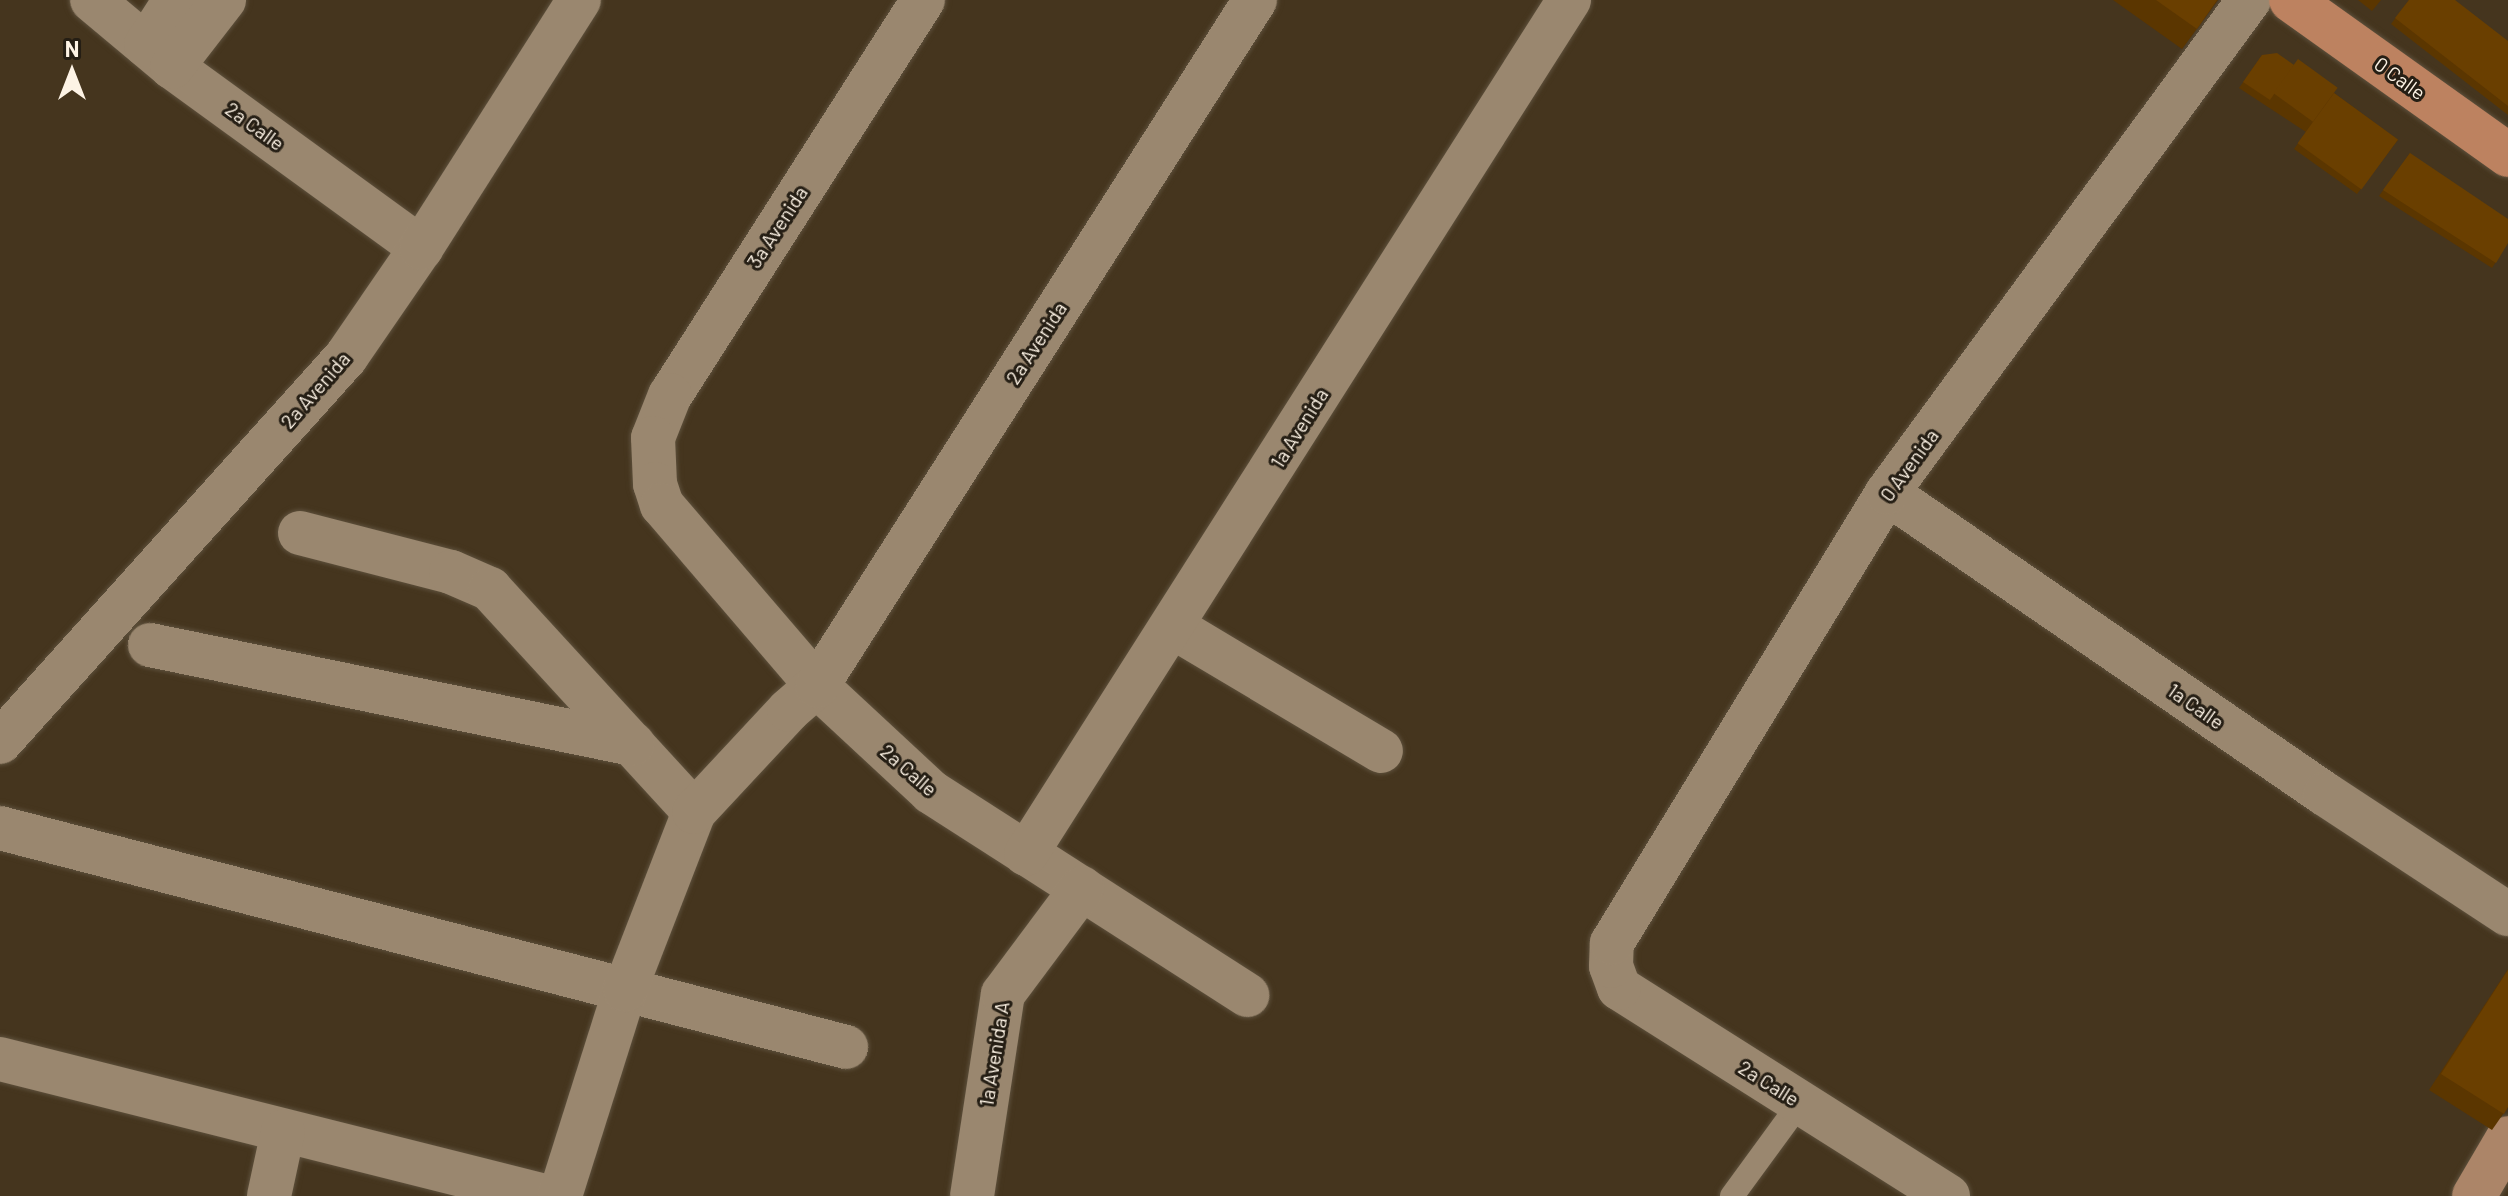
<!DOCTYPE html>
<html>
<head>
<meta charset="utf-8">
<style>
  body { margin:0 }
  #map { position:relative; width:2508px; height:1196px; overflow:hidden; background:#45351e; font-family:Barlow,sans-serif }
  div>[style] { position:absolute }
  .roads { filter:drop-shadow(0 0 2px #5d503c) drop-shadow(0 0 2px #5d503c) }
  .service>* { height:24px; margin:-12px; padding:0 12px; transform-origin:12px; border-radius:12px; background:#9a876f }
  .minor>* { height:44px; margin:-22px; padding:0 22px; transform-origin:22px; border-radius:22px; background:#9a876f }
  .secondary>* { height:44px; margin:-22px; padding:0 22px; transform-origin:22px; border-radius:22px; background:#ac8568 }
  .primary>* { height:44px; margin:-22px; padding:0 22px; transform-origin:22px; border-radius:22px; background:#bd8260 }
  .wall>* { inset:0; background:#5b3600 }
  .building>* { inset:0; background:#6a3f00; transform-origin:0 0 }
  span { translate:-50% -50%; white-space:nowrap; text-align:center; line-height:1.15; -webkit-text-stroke:6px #251e14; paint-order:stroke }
  .street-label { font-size:20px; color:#fdf3e5 }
  .north { position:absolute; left:32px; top:32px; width:80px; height:80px; -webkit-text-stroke:6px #251e14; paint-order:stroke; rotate:0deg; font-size:22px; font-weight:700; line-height:32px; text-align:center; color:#fdf3e5 }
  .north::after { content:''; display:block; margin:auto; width:28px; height:36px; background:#fdf3e5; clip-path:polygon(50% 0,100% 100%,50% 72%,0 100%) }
</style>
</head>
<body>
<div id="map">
  <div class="roads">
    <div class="service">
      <div style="left:1732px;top:1196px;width:115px;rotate:-53.8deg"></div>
    </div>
    <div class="minor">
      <div style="left:92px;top:0;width:104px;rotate:39.9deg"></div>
      <div style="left:172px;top:67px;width:308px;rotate:36deg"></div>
      <div style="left:923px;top:0;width:469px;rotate:122.6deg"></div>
      <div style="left:670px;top:395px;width:46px;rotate:111.6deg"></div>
      <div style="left:653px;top:438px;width:46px;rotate:87.5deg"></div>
      <div style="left:655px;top:484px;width:22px;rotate:72deg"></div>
      <div style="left:662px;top:505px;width:238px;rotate:49.4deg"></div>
      <div style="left:817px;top:686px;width:156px;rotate:42.9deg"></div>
      <div style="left:931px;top:792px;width:376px;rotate:32.7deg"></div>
      <div style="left:146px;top:45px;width:54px;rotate:-57.2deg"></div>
      <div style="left:172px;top:67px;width:85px;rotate:-52.2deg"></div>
      <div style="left:1887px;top:493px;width:531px;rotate:34.5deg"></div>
      <div style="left:2325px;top:794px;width:219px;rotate:33.3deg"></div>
      <div style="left:300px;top:533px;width:156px;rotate:14.5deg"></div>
      <div style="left:451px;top:572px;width:43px;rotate:23.6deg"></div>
      <div style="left:490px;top:589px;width:302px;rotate:47.5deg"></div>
      <div style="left:1173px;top:627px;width:242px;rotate:30.8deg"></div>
      <div style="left:150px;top:645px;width:493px;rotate:11.6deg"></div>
      <div style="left:0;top:742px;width:518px;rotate:-48.05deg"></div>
      <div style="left:346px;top:357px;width:132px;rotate:-55.5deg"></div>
      <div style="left:421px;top:248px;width:294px;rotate:-57.5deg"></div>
      <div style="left:0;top:828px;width:874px;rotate:14.51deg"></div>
      <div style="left:1026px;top:854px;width:1012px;rotate:-57.55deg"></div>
      <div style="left:0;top:1059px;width:562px;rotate:14.11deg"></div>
      <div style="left:269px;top:1196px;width:66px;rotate:-77.8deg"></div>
      <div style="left:560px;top:1196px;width:216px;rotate:-72.5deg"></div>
      <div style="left:625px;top:990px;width:191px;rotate:-68.8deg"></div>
      <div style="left:694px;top:812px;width:139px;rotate:-47deg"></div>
      <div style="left:789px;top:710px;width:37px;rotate:-41deg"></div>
      <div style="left:817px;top:686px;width:814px;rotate:-57.44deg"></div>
      <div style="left:972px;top:1196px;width:204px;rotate:-81.3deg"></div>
      <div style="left:1003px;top:994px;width:132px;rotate:-53.3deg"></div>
      <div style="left:1948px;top:1196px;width:389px;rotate:-147.7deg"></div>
      <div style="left:1619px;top:988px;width:23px;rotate:-110deg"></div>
      <div style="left:1611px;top:966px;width:23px;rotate:-88deg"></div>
      <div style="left:1612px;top:943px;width:527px;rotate:-58.57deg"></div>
      <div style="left:1887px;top:493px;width:612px;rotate:-53.71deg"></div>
    </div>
    <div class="secondary">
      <div style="left:2474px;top:1196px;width:67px;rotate:-59.6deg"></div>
    </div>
    <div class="primary">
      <div style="left:2291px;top:0;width:267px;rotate:35.5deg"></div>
    </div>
  </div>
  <div class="wall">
    <div style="clip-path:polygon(2113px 0,2218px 0,2182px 49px)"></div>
    <div style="clip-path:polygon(2358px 0,2381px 0,2372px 11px)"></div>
    <div style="clip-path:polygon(2409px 0,2508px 41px,2508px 115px,2391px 24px)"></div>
    <div style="clip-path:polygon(2262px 55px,2334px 93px,2398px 140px,2357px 194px,2294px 149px,2316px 118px,2306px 132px,2239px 88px)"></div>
    <div style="clip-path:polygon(2410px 153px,2508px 243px,2492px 268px,2379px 196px)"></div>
    <div style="clip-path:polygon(2508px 969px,2508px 1107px,2492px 1130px,2429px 1090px)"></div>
  </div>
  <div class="building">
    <div style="clip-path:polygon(2156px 0,2217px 0,2197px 29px)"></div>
    <div style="clip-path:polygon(2409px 0,2455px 0,2508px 41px,2508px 106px,2395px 18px)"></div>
    <div style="clip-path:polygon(2277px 53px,2294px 65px,2270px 100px,2243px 82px,2262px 55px)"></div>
    <div style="left:2298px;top:59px;width:49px;height:42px;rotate:36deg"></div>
    <div style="left:2334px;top:93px;width:79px;height:62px;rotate:36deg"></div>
    <div style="clip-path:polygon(2410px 153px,2508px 219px,2508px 243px,2496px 263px,2383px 190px)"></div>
    <div style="clip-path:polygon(2508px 970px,2508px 1107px,2504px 1114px,2441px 1074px)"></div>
  </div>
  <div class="street-label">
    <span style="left:2400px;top:78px;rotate:36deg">0 Calle</span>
    <span style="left:255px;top:126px;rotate:36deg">2a Calle</span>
    <span style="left:777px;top:227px;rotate:-57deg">3a Avenida</span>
    <span style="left:1036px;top:343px;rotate:-57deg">2a Avenida</span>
    <span style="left:315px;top:390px;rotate:-49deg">2a Avenida</span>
    <span style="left:1299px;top:428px;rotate:-58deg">1a Avenida</span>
    <span style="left:1909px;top:465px;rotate:-54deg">0 Avenida</span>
    <span style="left:2196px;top:706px;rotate:35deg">1a Calle</span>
    <span style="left:909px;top:770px;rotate:41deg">2a Calle</span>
    <span style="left:994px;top:1054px;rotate:-81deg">1a Avenida A</span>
    <span style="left:1769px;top:1083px;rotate:32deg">2a Calle</span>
  </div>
  <div class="north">N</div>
</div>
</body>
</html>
